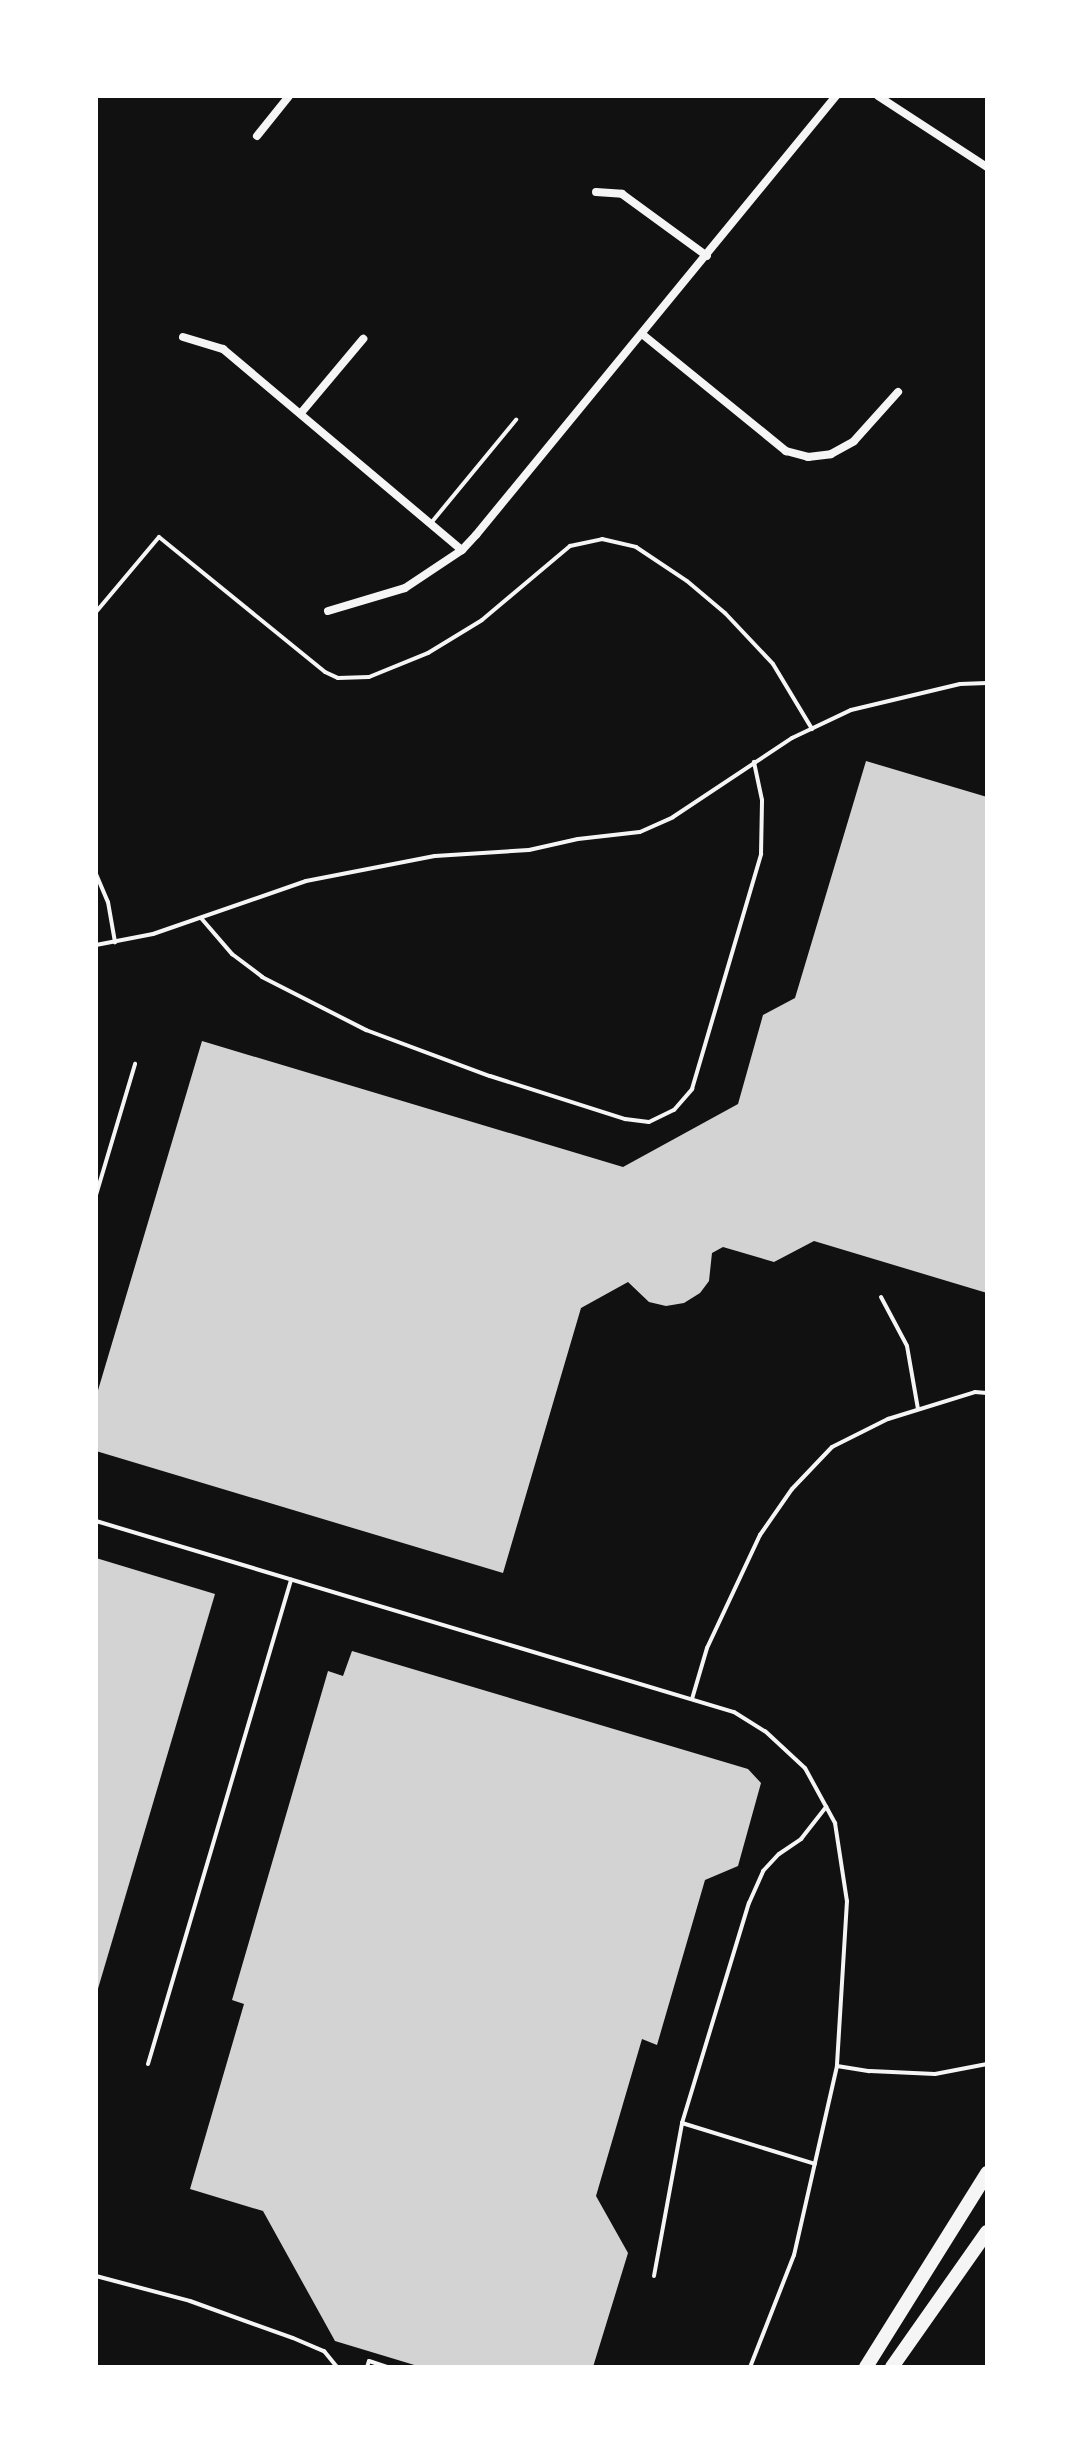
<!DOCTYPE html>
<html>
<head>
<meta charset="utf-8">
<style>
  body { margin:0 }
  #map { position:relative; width:1083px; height:2463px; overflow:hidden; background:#111; font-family:"IBM Plex Serif",serif }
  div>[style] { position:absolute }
  .building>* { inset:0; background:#d3d3d3 }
  .service>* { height:4px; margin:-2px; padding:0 2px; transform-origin:2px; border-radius:2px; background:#f5f5f5 }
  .minor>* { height:8px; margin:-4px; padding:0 4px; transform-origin:4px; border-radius:4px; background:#f5f5f5 }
  .motorway>* { height:14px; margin:-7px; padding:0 7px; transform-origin:7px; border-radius:7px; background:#f5f5f5 }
  span { translate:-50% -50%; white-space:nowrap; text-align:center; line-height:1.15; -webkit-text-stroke:6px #fff; paint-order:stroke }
  .frame { position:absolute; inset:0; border:98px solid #fff; pointer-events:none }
</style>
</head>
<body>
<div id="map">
  <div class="building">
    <div style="clip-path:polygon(866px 761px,987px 797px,987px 1293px,814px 1241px,774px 1262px,723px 1247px,712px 1253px,709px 1281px,700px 1293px,684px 1303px,666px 1306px,649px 1302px,628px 1282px,581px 1308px,503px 1573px,96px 1451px,96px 1397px,202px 1041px,623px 1167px,738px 1104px,763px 1015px,795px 998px)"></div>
    <div style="clip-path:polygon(96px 1558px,215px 1594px,97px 1992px,96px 1992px)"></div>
    <div style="clip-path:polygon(352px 1651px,748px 1769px,761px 1783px,738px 1866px,705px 1880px,657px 2045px,642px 2039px,596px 2196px,628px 2253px,593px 2367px,421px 2367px,335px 2341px,263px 2211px,190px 2189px,244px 2004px,232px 2000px,328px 1671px,343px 1676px)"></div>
  </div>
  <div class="service">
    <div style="left:431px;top:523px;width:134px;rotate:-50.5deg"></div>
    <div style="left:96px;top:612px;width:98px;rotate:-50deg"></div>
    <div style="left:159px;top:537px;width:214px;rotate:39.1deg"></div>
    <div style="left:325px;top:672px;width:14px;rotate:25deg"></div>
    <div style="left:338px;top:678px;width:31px;rotate:-2deg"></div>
    <div style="left:369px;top:677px;width:64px;rotate:-22.1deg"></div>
    <div style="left:428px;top:653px;width:63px;rotate:-31.4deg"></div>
    <div style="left:482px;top:620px;width:115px;rotate:-40.1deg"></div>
    <div style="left:570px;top:546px;width:33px;rotate:-12deg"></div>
    <div style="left:602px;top:539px;width:35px;rotate:13deg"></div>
    <div style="left:636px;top:547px;width:61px;rotate:33.7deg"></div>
    <div style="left:687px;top:581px;width:50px;rotate:40.1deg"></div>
    <div style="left:725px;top:613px;width:70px;rotate:46.7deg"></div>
    <div style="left:773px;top:664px;width:76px;rotate:59deg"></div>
    <div style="left:96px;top:874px;width:30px;rotate:67deg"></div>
    <div style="left:108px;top:902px;width:41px;rotate:80.1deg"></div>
    <div style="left:201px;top:918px;width:48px;rotate:49.3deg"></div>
    <div style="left:232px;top:954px;width:38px;rotate:37deg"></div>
    <div style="left:262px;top:977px;width:117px;rotate:27deg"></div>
    <div style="left:366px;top:1030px;width:132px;rotate:20.4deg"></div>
    <div style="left:490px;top:1076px;width:142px;rotate:17.7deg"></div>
    <div style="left:625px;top:1119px;width:24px;rotate:7deg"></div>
    <div style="left:649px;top:1122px;width:28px;rotate:-26deg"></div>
    <div style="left:674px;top:1110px;width:28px;rotate:-49deg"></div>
    <div style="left:692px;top:1089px;width:245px;rotate:-73.6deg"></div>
    <div style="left:761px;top:854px;width:54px;rotate:-88.9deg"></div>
    <div style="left:762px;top:800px;width:39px;rotate:-102deg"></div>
    <div style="left:96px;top:945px;width:58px;rotate:-10.9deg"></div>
    <div style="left:153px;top:934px;width:162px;rotate:-19.1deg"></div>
    <div style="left:306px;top:881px;width:131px;rotate:-11deg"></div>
    <div style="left:435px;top:856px;width:94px;rotate:-3.7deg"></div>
    <div style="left:529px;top:850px;width:50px;rotate:-12.7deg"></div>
    <div style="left:578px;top:839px;width:62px;rotate:-6.4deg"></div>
    <div style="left:640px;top:832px;width:36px;rotate:-24deg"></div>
    <div style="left:673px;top:817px;width:143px;rotate:-33.6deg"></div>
    <div style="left:792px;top:738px;width:65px;rotate:-25.4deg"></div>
    <div style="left:851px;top:710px;width:112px;rotate:-13.4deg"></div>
    <div style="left:960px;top:684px;width:27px;rotate:-2deg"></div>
    <div style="left:96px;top:1195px;width:137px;rotate:-73.4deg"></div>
    <div style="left:881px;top:1297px;width:55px;rotate:62deg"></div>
    <div style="left:907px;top:1346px;width:64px;rotate:80.1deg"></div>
    <div style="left:96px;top:1521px;width:666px;rotate:16.67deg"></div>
    <div style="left:734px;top:1712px;width:36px;rotate:32deg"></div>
    <div style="left:765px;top:1731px;width:54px;rotate:42.8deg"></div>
    <div style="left:805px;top:1768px;width:63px;rotate:61.4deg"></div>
    <div style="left:835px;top:1823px;width:79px;rotate:81.3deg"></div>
    <div style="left:847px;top:1901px;width:165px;rotate:93.5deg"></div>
    <div style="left:837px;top:2066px;width:194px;rotate:102.8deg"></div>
    <div style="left:794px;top:2255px;width:120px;rotate:111.4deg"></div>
    <div style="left:692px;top:1699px;width:53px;rotate:-73.6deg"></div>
    <div style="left:707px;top:1648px;width:125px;rotate:-64.9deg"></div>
    <div style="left:760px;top:1535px;width:56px;rotate:-55.2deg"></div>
    <div style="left:792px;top:1489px;width:58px;rotate:-46.4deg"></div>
    <div style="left:832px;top:1447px;width:63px;rotate:-26.6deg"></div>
    <div style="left:888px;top:1419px;width:91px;rotate:-17.2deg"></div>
    <div style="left:975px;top:1392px;width:12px;rotate:5deg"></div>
    <div style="left:148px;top:2064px;width:505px;rotate:-73.54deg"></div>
    <div style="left:837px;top:2066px;width:33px;rotate:9deg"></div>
    <div style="left:870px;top:2071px;width:65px;rotate:2.6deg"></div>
    <div style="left:935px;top:2074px;width:53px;rotate:-10.9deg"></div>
    <div style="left:682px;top:2123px;width:139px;rotate:17.1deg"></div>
    <div style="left:96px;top:2276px;width:97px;rotate:14.9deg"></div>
    <div style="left:190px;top:2301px;width:109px;rotate:19.8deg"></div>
    <div style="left:293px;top:2338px;width:34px;rotate:23deg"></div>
    <div style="left:324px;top:2351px;width:21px;rotate:51deg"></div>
    <div style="left:654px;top:2276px;width:156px;rotate:-79.6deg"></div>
    <div style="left:682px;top:2123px;width:230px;rotate:-73.1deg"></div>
    <div style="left:749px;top:1903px;width:35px;rotate:-66deg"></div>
    <div style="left:763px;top:1871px;width:23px;rotate:-47deg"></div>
    <div style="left:779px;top:1854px;width:27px;rotate:-34deg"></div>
    <div style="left:801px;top:1839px;width:41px;rotate:-52deg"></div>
    <div style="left:367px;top:2367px;width:6px;rotate:-72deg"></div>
    <div style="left:369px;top:2361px;width:19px;rotate:18deg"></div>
  </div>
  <div class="minor">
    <div style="left:878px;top:96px;width:130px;rotate:33.1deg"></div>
    <div style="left:257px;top:136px;width:51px;rotate:-51.3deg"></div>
    <div style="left:596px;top:192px;width:26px;rotate:4deg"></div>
    <div style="left:622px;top:194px;width:105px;rotate:36.1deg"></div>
    <div style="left:642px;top:334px;width:186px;rotate:39.1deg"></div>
    <div style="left:786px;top:451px;width:23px;rotate:15deg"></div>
    <div style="left:808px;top:457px;width:23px;rotate:-7deg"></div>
    <div style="left:831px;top:454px;width:26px;rotate:-29deg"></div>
    <div style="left:854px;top:441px;width:66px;rotate:-48.1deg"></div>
    <div style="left:183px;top:337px;width:42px;rotate:16.7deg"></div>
    <div style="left:223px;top:349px;width:312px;rotate:40.1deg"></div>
    <div style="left:301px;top:413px;width:97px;rotate:-50deg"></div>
    <div style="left:328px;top:611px;width:80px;rotate:-16.6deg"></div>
    <div style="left:405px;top:588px;width:69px;rotate:-33.7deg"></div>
    <div style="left:462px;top:550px;width:21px;rotate:-47deg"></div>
    <div style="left:476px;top:535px;width:568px;rotate:-50.65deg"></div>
  </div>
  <div class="motorway">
    <div style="left:866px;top:2367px;width:229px;rotate:-58deg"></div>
    <div style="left:892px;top:2367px;width:165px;rotate:-54.9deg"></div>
  </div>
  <div class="frame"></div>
</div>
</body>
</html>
